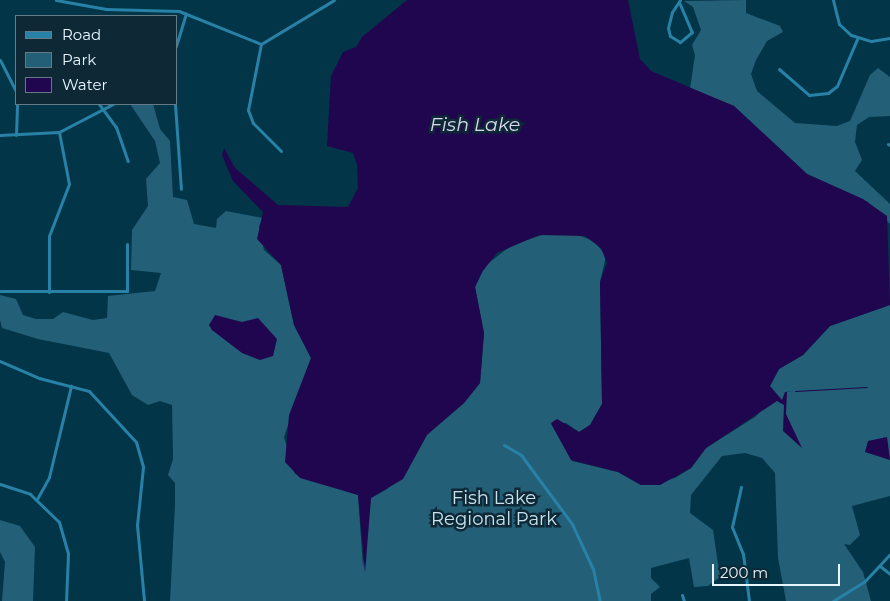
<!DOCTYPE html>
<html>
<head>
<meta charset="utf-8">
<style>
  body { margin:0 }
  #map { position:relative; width:890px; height:601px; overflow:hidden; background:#033548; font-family:Montserrat,sans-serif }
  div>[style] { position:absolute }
  .green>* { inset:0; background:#245f78 }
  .water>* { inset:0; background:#20064e }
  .stream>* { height:1px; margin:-0.5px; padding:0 0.5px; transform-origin:0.5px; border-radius:0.5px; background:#20064e }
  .street>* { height:3px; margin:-1.5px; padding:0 1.5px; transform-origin:1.5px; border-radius:1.5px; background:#2881a6 }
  span { translate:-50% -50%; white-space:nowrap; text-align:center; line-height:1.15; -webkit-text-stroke:5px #0e2935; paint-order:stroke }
  .park-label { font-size:18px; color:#c7e3f1 }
  .water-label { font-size:19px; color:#dad8f2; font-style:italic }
  .legend { position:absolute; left:15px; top:15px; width:162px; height:90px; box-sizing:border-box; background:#0e2935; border:1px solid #647b85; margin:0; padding:6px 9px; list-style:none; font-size:15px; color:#e6f5fe }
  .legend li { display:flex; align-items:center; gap:10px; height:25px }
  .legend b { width:25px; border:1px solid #647b85 }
  .scale { position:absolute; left:712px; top:564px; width:128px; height:22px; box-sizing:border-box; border:2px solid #e6f5fe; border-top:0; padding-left:6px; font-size:15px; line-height:18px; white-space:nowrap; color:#e6f5fe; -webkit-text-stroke:4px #0e2935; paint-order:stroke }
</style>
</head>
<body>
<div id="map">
  <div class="green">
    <div style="clip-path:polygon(746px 0,746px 13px,780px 26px,783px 32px,767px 41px,756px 60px,751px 74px,757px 91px,795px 123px,837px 126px,850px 121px,870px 75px,878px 68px,890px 77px,890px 116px,869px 117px,857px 125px,855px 142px,862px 160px,855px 171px,890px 204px,890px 224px,868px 202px,807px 174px,734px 106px,690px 89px,695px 55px,692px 45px,701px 30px,693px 7px,684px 1px)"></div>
    <div style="clip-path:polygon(130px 104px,153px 104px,160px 129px,170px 141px,173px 197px,187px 200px,194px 224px,216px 228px,217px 219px,226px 211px,263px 218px,259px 226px,264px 250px,281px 265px,294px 325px,311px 358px,284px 437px,295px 474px,358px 495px,363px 567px,371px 498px,387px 489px,426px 435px,464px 403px,480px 383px,484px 333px,475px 287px,486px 265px,512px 245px,548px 233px,575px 234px,594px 241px,606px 256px,600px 282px,602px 404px,590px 425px,579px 432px,566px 423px,551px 424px,572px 461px,618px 472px,641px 485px,675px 478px,691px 468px,706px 448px,755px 417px,768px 404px,770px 386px,779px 369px,803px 355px,830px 326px,890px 305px,890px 496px,852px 506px,860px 535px,850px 545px,844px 544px,863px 572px,871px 601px,786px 601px,778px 558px,775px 473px,762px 458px,745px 453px,722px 456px,691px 495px,690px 513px,713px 530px,720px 577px,708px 586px,694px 587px,689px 558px,651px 568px,651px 578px,660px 587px,651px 594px,651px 601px,170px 601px,175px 505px,175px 483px,168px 475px,173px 459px,172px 405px,160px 401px,148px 405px,132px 395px,109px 353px,38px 339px,2px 328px,0 320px,0 295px,16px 299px,23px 315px,36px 319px,53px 319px,63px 312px,93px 320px,107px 318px,108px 296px,155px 291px,161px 273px,131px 270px,132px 230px,148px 206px,146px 179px,160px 163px,155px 141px)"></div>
    <div style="clip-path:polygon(0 520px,20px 526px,35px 547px,33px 601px,2px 601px,5px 562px,0 552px)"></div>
  </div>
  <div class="water">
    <div style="clip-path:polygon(407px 0,628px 0,640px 59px,651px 71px,734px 106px,807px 174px,863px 199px,887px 216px,890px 305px,830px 326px,803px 355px,779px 369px,770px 386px,782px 400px,785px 392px,795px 391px,787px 392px,786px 414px,802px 448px,783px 431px,784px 405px,777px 401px,706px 448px,691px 468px,660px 485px,641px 485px,618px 472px,571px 460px,551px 423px,557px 419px,579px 432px,590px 425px,602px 404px,600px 282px,607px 263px,601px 248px,585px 236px,539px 235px,497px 253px,482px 272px,475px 287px,484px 333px,480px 383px,464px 403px,427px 435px,403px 479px,371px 498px,365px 573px,358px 495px,300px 478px,285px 462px,289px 415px,311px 358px,294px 325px,281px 265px,257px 239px,263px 212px,233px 181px,222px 155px,224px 148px,235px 168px,278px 205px,348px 207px,358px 188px,357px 165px,353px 153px,327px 146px,331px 76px,343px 52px,356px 47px,362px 37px)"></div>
    <div style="clip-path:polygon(215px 315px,242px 322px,258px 318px,277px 339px,273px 356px,260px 360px,242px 353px,212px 330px,209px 325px)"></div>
    <div style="clip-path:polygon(887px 437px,890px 460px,865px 452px,868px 441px)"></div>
  </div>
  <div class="stream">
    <div style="left:795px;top:391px;width:72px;rotate:-3.2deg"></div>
  </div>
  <div class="street">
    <div style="left:56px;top:0;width:51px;rotate:10.2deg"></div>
    <div style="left:106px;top:9px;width:73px;rotate:1.6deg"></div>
    <div style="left:179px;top:11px;width:88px;rotate:21.9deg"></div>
    <div style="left:833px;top:0;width:25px;rotate:76deg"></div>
    <div style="left:839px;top:24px;width:16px;rotate:43deg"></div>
    <div style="left:851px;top:35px;width:21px;rotate:17deg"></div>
    <div style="left:871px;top:41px;width:19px;rotate:-9deg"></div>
    <div style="left:679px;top:2px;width:33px;rotate:67deg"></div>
    <div style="left:692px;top:32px;width:16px;rotate:140deg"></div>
    <div style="left:680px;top:42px;width:12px;rotate:-149deg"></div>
    <div style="left:670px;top:36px;width:8px;rotate:-104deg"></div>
    <div style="left:668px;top:28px;width:16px;rotate:-76deg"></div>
    <div style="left:672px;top:12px;width:14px;rotate:-56deg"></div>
    <div style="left:176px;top:46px;width:34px;rotate:-73deg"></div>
    <div style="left:0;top:60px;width:35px;rotate:63deg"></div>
    <div style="left:779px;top:69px;width:40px;rotate:41deg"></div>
    <div style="left:809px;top:95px;width:19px;rotate:-6deg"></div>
    <div style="left:828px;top:93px;width:11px;rotate:-38deg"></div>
    <div style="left:837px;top:86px;width:51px;rotate:-66.9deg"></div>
    <div style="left:99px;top:104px;width:29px;rotate:54deg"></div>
    <div style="left:116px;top:127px;width:36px;rotate:71deg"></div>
    <div style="left:175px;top:104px;width:85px;rotate:86deg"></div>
    <div style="left:0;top:135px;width:59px;rotate:-2.9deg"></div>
    <div style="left:59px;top:132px;width:61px;rotate:-27.4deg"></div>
    <div style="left:16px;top:135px;width:31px;rotate:-88deg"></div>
    <div style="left:888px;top:144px;width:2px;rotate:27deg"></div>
    <div style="left:281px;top:151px;width:40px;rotate:-135deg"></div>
    <div style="left:253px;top:123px;width:14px;rotate:-111deg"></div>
    <div style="left:248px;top:110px;width:67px;rotate:-78.9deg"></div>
    <div style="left:261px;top:44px;width:85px;rotate:-31.1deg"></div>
    <div style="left:0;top:291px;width:127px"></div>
    <div style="left:127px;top:291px;width:47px;rotate:-90deg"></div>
    <div style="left:49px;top:292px;width:56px;rotate:-90deg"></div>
    <div style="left:49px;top:236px;width:56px;rotate:-69deg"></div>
    <div style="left:69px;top:184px;width:53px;rotate:-100.9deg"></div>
    <div style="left:0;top:361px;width:43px;rotate:23.6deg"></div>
    <div style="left:39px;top:378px;width:52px;rotate:14.6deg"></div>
    <div style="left:89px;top:391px;width:69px;rotate:47.3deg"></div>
    <div style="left:136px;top:442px;width:26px;rotate:74deg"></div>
    <div style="left:143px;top:467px;width:58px;rotate:95.9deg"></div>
    <div style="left:137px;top:525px;width:76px;rotate:84.7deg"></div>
    <div style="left:504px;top:445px;width:20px;rotate:30deg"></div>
    <div style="left:521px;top:455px;width:86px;rotate:53.5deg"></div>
    <div style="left:572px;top:524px;width:50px;rotate:65deg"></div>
    <div style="left:593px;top:569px;width:33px;rotate:78deg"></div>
    <div style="left:0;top:484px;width:32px;rotate:18deg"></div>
    <div style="left:30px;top:494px;width:40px;rotate:44deg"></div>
    <div style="left:59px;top:522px;width:33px;rotate:74deg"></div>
    <div style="left:68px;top:554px;width:47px;rotate:92.4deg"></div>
    <div style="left:741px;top:487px;width:41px;rotate:102.7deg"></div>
    <div style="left:732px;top:527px;width:29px;rotate:68deg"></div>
    <div style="left:743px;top:554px;width:47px;rotate:82.7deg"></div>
    <div style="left:37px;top:499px;width:25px;rotate:-61deg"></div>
    <div style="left:49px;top:477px;width:94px;rotate:-76.4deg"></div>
    <div style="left:880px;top:566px;width:13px;rotate:39deg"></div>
    <div style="left:682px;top:595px;width:6px;rotate:72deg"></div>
    <div style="left:833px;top:601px;width:36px;rotate:-32deg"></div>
    <div style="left:864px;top:582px;width:38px;rotate:-47deg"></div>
  </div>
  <div class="park-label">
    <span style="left:494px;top:509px">Fish Lake<br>Regional Park</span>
  </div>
  <div class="water-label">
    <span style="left:475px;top:125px">Fish Lake</span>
  </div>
  <ul class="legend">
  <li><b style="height:6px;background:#2881a6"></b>Road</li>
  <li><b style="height:14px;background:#245f78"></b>Park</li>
  <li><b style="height:14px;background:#20064e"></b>Water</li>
  </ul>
  <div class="scale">200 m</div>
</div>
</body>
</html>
